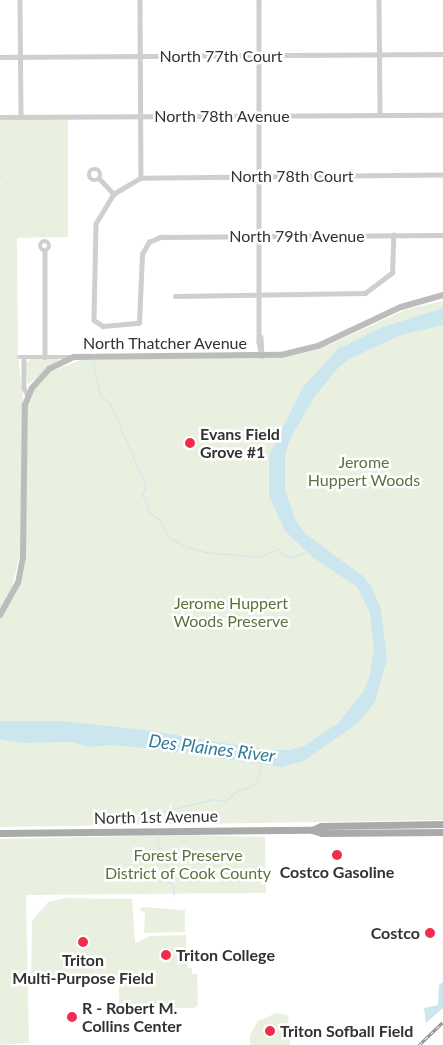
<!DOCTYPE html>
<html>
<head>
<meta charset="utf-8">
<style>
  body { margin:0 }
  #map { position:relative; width:443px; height:1045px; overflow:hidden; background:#fff; font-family:Lato,sans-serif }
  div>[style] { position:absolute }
  .green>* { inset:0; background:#eaf0e0 }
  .water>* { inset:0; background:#cce6f0 }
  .stream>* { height:1px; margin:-0.5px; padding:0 0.5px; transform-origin:0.5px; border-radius:0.5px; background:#cce6f0 }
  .street>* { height:4.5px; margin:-2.25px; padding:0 2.25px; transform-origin:2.25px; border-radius:2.25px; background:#cfcfcf }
  .street>.ring { margin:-2.25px; padding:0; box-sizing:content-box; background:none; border:4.5px solid #cfcfcf; border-radius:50% }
  .secondary>* { height:6px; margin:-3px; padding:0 3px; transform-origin:3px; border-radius:3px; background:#bcbcbc }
  .primary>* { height:7px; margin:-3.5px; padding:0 3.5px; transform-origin:3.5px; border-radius:3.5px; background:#aaa }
  .rail>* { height:3px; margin-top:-1.5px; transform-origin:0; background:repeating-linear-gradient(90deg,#fff 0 4px,#878787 0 8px); box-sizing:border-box; border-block:1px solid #878787 }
  .dots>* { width:14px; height:14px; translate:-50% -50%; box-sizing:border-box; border:2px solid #fff; border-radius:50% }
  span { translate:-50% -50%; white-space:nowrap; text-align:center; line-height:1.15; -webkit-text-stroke:5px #fff; paint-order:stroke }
  .street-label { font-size:16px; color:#323232 }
  .poi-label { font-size:16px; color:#323232; font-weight:700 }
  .left { translate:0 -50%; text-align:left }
  .right { translate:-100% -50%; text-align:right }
  .park-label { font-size:16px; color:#5b733b }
  .water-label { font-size:18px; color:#377a95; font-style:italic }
</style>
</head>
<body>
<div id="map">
  <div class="green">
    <div style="clip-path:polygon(0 119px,68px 119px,68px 237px,17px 238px,18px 355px,23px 399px,21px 551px,11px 592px,0 611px)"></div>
    <div style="clip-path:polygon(443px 301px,443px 820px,0 827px,0 619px,20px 582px,27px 408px,35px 387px,49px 372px,81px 360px,283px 357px,331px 344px,407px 309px)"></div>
    <div style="clip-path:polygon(30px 359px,60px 359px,28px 385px,25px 365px)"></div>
    <div style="clip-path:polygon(188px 835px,265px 837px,266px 893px,26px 895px,29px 1043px,0 1045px,0 839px)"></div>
    <div style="clip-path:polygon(65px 898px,132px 899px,135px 943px,150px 936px,186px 935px,188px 968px,192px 968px,192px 974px,197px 974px,198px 1005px,194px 1008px,136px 1008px,136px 1004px,119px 1005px,119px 985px,116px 982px,108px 982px,107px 978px,31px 979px,32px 921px,48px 902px)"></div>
    <div style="clip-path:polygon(142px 907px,185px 910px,185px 932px,144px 933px,145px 913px,139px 909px)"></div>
    <div style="clip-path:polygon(276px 1013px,288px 1015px,290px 1045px,250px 1045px,250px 1035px,258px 1021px)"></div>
  </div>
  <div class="water">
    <div style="clip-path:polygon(443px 308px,443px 325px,401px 335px,349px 359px,339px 367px,315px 396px,290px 439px,285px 456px,285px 491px,296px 521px,306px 534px,363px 576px,372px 588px,381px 609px,387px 659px,375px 702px,358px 723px,304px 761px,282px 767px,145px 748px,112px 745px,88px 747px,72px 742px,22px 743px,0 739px,0 721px,61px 721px,146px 730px,267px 750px,289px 750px,304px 746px,338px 723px,363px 692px,369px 678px,374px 650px,370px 613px,357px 587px,311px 556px,285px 531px,269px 496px,269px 455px,303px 387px,338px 349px,380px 328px)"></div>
    <div style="clip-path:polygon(443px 982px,443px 1008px,426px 1023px,424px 1008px,438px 1005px,439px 985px)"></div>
  </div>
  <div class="stream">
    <div style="left:0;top:176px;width:2px;rotate:27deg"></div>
    <div style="left:337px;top:343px;width:6px;rotate:51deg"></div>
    <div style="left:93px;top:362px;width:34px;rotate:78deg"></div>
    <div style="left:100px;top:395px;width:13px;rotate:39deg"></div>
    <div style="left:110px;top:403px;width:91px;rotate:66.8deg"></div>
    <div style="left:146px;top:487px;width:9px;rotate:117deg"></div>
    <div style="left:142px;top:495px;width:12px;rotate:59deg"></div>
    <div style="left:148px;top:505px;width:5px;rotate:112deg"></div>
    <div style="left:146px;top:510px;width:16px;rotate:35deg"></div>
    <div style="left:159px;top:519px;width:22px;rotate:60deg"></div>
    <div style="left:170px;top:538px;width:17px;rotate:28deg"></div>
    <div style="left:188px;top:547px;width:19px;rotate:16deg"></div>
    <div style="left:206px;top:552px;width:52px;rotate:5.5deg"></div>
    <div style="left:258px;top:557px;width:22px;rotate:-21deg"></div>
    <div style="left:279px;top:549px;width:7px;rotate:56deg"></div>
    <div style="left:283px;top:555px;width:10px;rotate:11deg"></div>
    <div style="left:293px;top:557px;width:13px;rotate:-23deg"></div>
    <div style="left:159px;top:825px;width:9px;rotate:-139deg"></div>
    <div style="left:152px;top:819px;width:5px;rotate:-68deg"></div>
    <div style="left:154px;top:814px;width:61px;rotate:-14.3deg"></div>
    <div style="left:213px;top:799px;width:12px;rotate:9deg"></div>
    <div style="left:225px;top:801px;width:16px;rotate:-40deg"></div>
    <div style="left:237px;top:791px;width:17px;rotate:-21deg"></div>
    <div style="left:253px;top:785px;width:9px;rotate:-54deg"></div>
    <div style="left:258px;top:778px;width:13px;rotate:-77deg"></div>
    <div style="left:159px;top:837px;width:9px;rotate:103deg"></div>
    <div style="left:157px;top:846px;width:16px;rotate:47deg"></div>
    <div style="left:168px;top:858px;width:13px;rotate:103deg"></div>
    <div style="left:165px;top:871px;width:11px;rotate:75deg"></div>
    <div style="left:168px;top:882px;width:5px;rotate:22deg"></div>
    <div style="left:173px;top:884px;width:12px;rotate:85deg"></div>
  </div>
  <div class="street">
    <div style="left:20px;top:0;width:117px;rotate:89.5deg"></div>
    <div style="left:140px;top:0;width:178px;rotate:89.7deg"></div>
    <div style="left:259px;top:0;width:342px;rotate:90deg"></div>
    <div style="left:259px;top:342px;width:14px;rotate:78deg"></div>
    <div style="left:379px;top:0;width:115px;rotate:89.5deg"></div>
    <div style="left:0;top:57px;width:443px;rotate:-0.4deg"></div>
    <div style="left:0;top:117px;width:443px;rotate:-0.3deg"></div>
    <div class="ring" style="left:89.5px;top:169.5px;width:6.5px;height:6.5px"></div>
    <div style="left:443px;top:175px;width:302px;rotate:179.4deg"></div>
    <div style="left:141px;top:178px;width:31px;rotate:149deg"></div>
    <div style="left:114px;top:194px;width:35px;rotate:121deg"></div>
    <div style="left:96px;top:224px;width:96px;rotate:91.2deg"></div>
    <div style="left:94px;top:320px;width:11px;rotate:34deg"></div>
    <div style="left:103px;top:326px;width:36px;rotate:-5deg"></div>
    <div style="left:139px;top:323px;width:69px;rotate:-87.5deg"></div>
    <div style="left:142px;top:254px;width:14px;rotate:-60deg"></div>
    <div style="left:149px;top:242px;width:12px;rotate:-24deg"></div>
    <div style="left:160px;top:237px;width:283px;rotate:-0.4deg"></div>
    <div style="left:99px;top:178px;width:22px;rotate:47deg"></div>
    <div class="ring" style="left:40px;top:241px;width:5.5px;height:5.5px"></div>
    <div style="left:45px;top:251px;width:106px;rotate:90deg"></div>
    <div style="left:175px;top:296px;width:190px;rotate:-0.9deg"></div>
    <div style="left:365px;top:293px;width:34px;rotate:-37deg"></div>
    <div style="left:392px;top:273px;width:38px;rotate:-88deg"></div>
    <div style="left:261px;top:337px;width:19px;rotate:87deg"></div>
    <div style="left:19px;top:357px;width:54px"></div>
    <div style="left:24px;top:357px;width:31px;rotate:90deg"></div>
    <div style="left:24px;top:388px;width:9px;rotate:63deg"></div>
  </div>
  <div class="secondary">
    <div style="left:0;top:615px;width:37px;rotate:-61deg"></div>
    <div style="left:18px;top:583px;width:25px;rotate:-79deg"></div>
    <div style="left:23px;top:558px;width:153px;rotate:-89.3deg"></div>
    <div style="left:25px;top:405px;width:18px;rotate:-68deg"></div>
    <div style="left:32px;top:388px;width:25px;rotate:-48deg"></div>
    <div style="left:49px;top:369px;width:28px;rotate:-26deg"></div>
    <div style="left:74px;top:357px;width:207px;rotate:-0.6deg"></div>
    <div style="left:281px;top:355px;width:38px;rotate:-14deg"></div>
    <div style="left:318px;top:346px;width:92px;rotate:-25.2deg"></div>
    <div style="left:401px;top:307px;width:44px;rotate:-15.9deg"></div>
  </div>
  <div class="primary">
    <div style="left:312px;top:830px;width:10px;rotate:-24deg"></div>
    <div style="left:321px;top:826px;width:122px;rotate:-0.9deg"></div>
    <div style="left:0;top:833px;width:312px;rotate:-0.6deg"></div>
    <div style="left:312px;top:830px;width:10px;rotate:17deg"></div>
    <div style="left:322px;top:833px;width:121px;rotate:-0.5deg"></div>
  </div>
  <div class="rail">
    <div style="left:419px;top:1045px;width:33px;rotate:-44deg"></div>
  </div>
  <div class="dots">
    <div style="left:190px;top:443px;background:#f22c4f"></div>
    <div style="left:337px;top:855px;background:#f22c4f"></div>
    <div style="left:430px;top:933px;background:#f22c4f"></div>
    <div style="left:83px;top:942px;background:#f22c4f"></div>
    <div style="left:166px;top:955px;background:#f22c4f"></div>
    <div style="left:72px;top:1017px;background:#f22c4f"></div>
    <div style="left:270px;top:1031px;background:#f22c4f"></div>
  </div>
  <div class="street-label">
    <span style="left:221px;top:56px">North 77th Court</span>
    <span style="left:222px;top:116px">North 78th Avenue</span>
    <span style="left:292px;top:176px">North 78th Court</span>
    <span style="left:297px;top:236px">North 79th Avenue</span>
    <span style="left:165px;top:343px">North Thatcher Avenue</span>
    <span style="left:156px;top:817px;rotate:-1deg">North 1st Avenue</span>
  </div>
  <div class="poi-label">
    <span class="left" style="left:200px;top:443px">Evans Field<br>Grove #1</span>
    <span style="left:337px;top:872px">Costco Gasoline</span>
    <span class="right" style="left:420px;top:933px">Costco</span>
    <span class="left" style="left:176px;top:955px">Triton College</span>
    <span style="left:83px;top:969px">Triton<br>Multi-Purpose Field</span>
    <span class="left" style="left:82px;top:1017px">R - Robert M.<br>Collins Center</span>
    <span class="left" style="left:280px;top:1031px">Triton Sofball Field</span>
  </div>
  <div class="park-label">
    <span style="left:364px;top:471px">Jerome<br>Huppert Woods</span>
    <span style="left:231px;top:612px">Jerome Huppert<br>Woods Preserve</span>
    <span style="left:188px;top:864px">Forest Preserve<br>District of Cook County</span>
  </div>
  <div class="water-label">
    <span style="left:212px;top:748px;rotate:7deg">Des Plaines River</span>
  </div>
</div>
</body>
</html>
